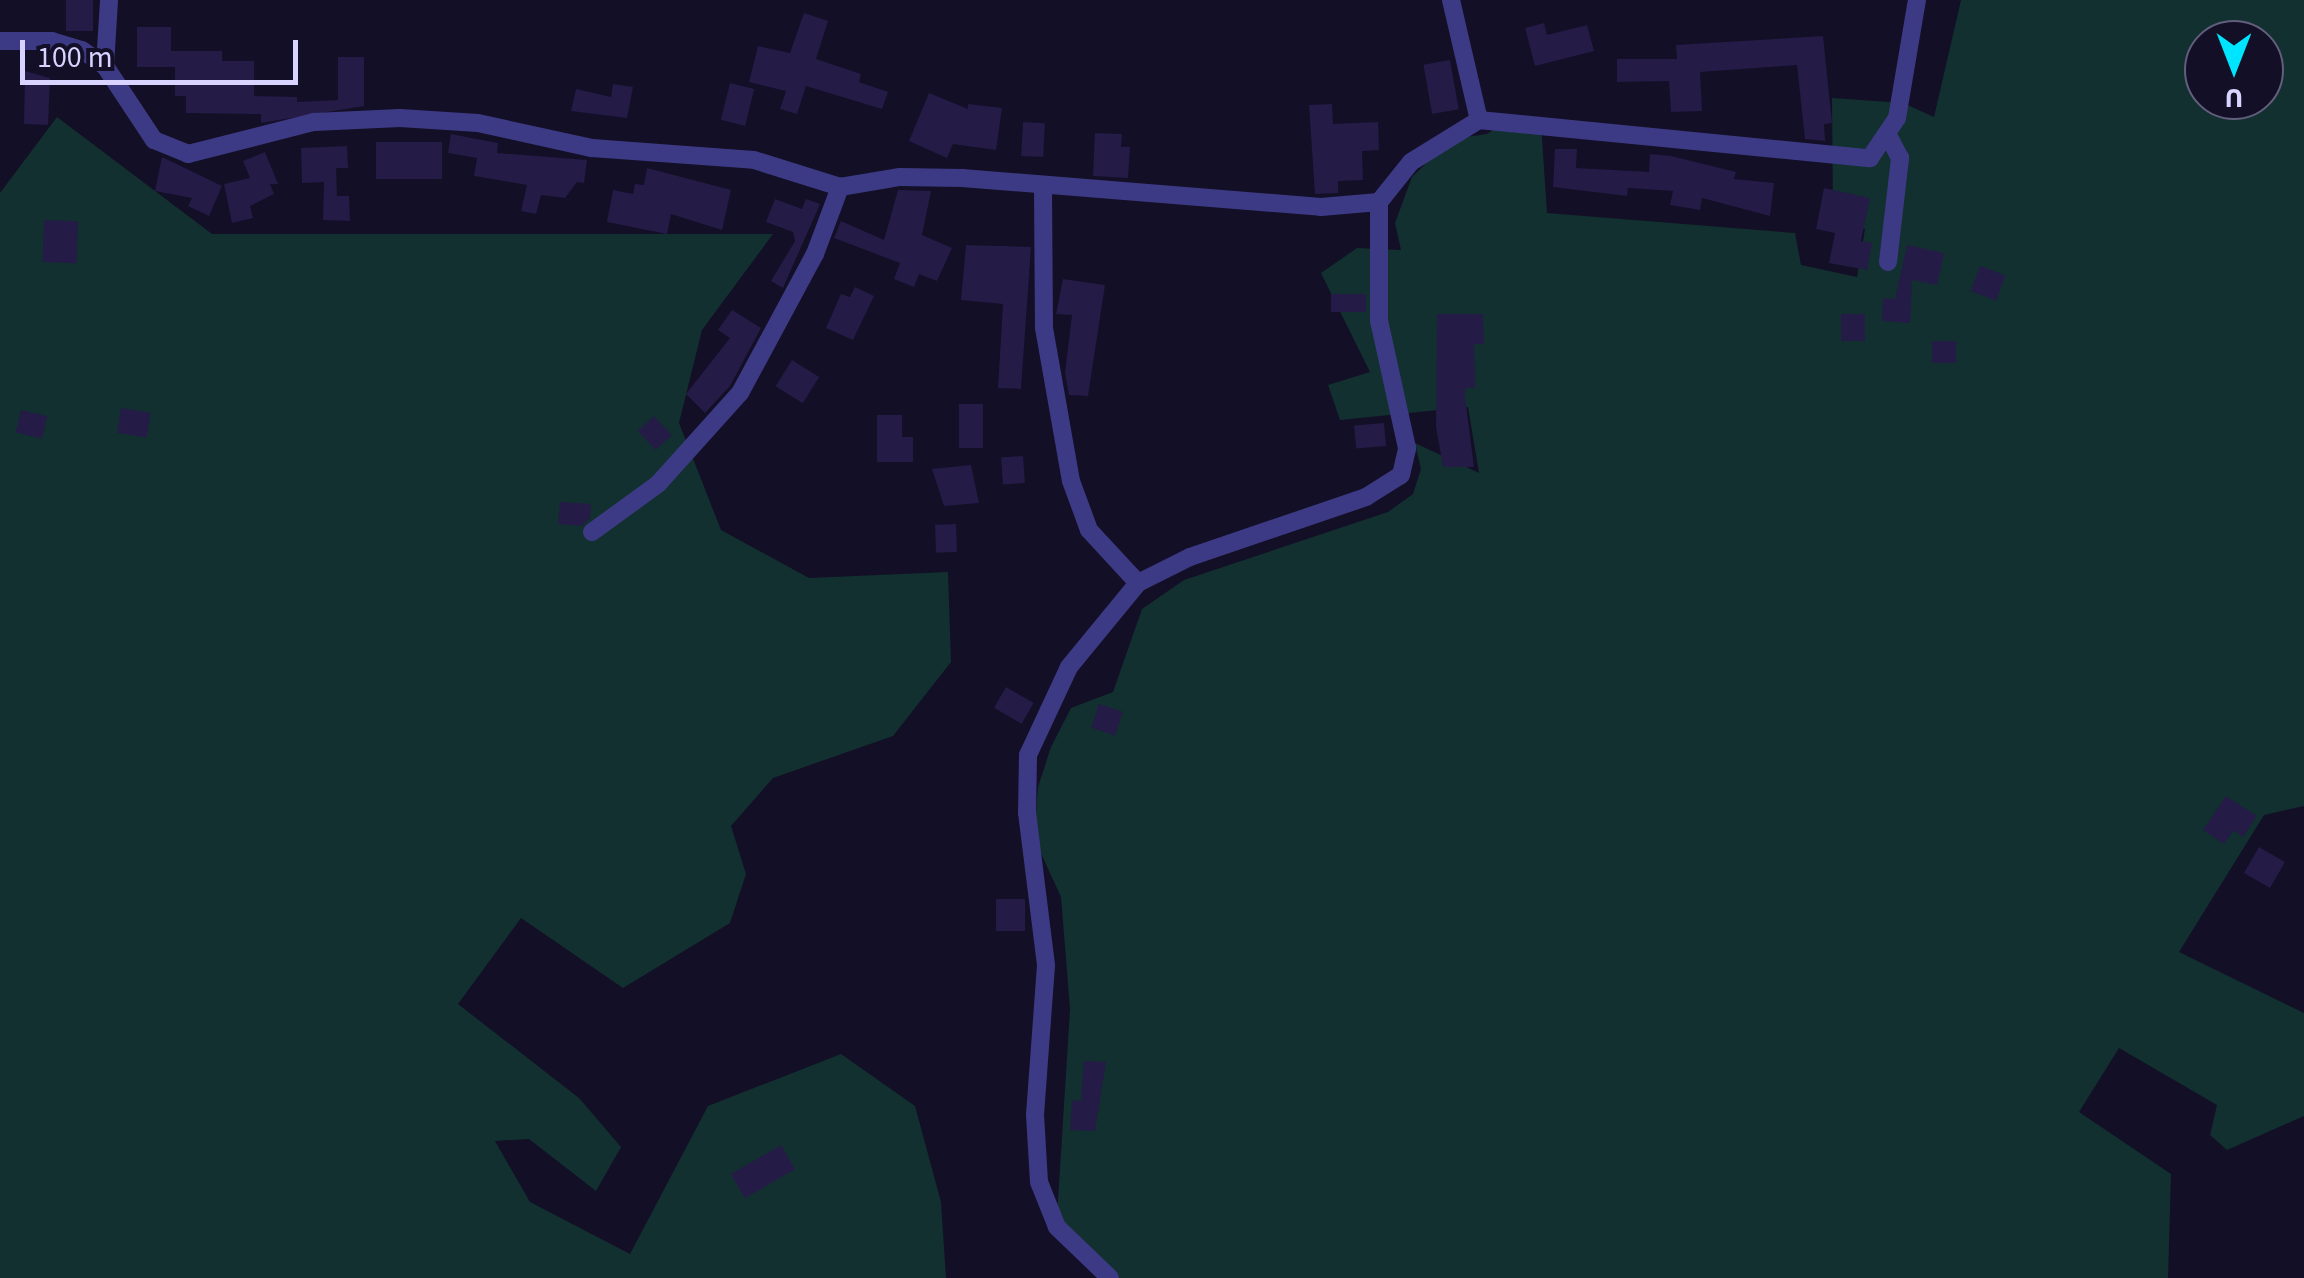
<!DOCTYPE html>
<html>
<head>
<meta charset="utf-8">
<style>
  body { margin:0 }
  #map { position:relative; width:2304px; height:1278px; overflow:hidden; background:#130f26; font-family:"Source Sans 3",sans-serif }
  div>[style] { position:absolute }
  .green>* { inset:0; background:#12302f }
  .building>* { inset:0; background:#241b47; transform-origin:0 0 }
  .minor>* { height:18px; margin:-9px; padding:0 9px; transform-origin:9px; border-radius:9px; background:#3d3a85 }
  span { translate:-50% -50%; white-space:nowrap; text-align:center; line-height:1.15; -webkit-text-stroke:9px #130f26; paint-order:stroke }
  .north { position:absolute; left:2184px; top:20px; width:100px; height:100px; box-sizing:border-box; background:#130f26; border:2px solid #625e7d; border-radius:50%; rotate:180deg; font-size:28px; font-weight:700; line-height:40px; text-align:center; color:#d9d4ff }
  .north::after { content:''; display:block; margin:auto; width:35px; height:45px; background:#00e5ff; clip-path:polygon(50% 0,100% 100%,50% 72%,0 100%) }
  .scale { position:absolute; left:20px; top:40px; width:278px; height:45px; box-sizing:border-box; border:5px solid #d9d4ff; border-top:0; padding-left:12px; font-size:30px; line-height:35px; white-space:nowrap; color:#d9d4ff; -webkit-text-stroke:8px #130f26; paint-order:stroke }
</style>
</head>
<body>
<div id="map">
  <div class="green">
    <div style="clip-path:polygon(evenodd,1961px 0,2304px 0,2304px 806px,2264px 815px,2179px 952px,2304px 1013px,2304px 1116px,2227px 1150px,2210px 1135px,2217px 1105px,2119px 1048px,2079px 1112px,2171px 1174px,2168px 1278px,1106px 1278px,1057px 1216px,1070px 1009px,1061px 897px,1034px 838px,1038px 787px,1051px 747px,1071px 708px,1113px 692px,1142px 609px,1184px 580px,1388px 512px,1413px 494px,1421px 469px,1415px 443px,1479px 473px,1468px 407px,1340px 420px,1328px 385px,1370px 372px,1321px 273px,1357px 248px,1401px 250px,1395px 223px,1412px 177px,1451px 139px,1487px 134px,1503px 123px,1541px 123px,1547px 213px,1795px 233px,1801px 265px,1857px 277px,1865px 229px,1833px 221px,1832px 98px,1903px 103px,1934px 117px,1961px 0,2204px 40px,2264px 40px,2264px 100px,2204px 100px,2204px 40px)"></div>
    <div style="clip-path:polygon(57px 117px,212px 234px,773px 234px,702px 330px,679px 423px,721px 530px,809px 578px,948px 572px,951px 662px,893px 736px,773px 778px,731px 826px,746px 874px,730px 923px,623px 988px,521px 918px,458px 1004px,579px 1098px,621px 1147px,596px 1191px,529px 1139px,495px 1141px,530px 1202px,630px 1254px,708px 1106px,841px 1054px,915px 1106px,941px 1202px,946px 1278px,0 1278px,0 193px)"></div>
  </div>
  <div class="building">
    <div style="left:66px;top:0;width:27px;height:31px"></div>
    <div style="clip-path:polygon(804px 13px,828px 21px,816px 59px,861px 74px,859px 82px,888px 92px,882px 109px,806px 86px,797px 114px,780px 109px,786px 91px,749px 82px,758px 46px,790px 53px)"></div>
    <div style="clip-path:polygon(1544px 23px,1547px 35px,1587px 25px,1594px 51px,1535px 66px,1525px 28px)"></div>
    <div style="clip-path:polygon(137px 27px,171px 27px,171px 51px,222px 51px,222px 61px,254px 61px,254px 96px,297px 97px,297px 102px,338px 100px,338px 57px,364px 57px,364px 106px,261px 123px,261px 114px,186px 113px,186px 96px,175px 96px,175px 67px,137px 67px)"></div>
    <div style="clip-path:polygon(1823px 36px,1832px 123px,1824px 124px,1825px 141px,1805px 139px,1797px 65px,1700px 72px,1702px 111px,1671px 112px,1669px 81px,1617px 82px,1617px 59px,1677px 59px,1676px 45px)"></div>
    <div style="left:1450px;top:60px;width:50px;height:27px;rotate:80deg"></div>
    <div style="clip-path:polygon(25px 71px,50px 78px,48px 125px,24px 124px)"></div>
    <div style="left:730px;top:83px;width:25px;height:38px;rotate:14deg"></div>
    <div style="clip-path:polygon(613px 84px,633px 87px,627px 118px,571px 111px,576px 89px,611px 97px)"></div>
    <div style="clip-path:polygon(929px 93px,968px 109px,968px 104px,1002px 108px,996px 150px,953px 144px,947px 158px,909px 141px)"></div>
    <div style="clip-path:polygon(1332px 104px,1333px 124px,1378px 122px,1379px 150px,1362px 151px,1363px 180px,1338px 181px,1338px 193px,1315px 194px,1309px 105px)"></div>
    <div style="left:1023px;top:122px;width:22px;height:34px;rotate:3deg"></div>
    <div style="clip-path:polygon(1095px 133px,1122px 134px,1121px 147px,1130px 147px,1128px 178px,1093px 176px)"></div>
    <div style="clip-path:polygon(451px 134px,498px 143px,497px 153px,587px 160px,584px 183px,577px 182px,565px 198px,541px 195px,536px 214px,521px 211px,527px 185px,474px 176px,477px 158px,448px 153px)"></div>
    <div style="left:376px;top:142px;width:66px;height:37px"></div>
    <div style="clip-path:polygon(347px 146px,348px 168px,336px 168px,337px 196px,349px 196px,350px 221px,323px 220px,324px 182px,302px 183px,301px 148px)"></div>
    <div style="clip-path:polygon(1555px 149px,1577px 149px,1576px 168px,1649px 172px,1650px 154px,1671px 156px,1736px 172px,1734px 179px,1774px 183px,1770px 216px,1702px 198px,1700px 210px,1670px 205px,1673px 191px,1628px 188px,1627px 196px,1553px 187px)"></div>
    <div style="clip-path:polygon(265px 152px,278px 184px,270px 184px,274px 194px,250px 206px,253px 218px,232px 223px,224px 184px,250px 178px,243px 161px)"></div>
    <div style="clip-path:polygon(162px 157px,222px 186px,209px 216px,188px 206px,192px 198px,155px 191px)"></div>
    <div style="clip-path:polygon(647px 168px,731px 190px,722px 230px,671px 214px,667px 234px,607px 222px,613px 190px,633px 194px,635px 184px,644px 185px)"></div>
    <div style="clip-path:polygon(1824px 188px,1870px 198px,1861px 241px,1872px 243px,1867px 270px,1829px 263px,1835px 233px,1816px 229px)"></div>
    <div style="clip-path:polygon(898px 190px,931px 191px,922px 235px,952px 248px,937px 281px,919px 274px,914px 287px,894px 279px,900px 263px,834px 238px,841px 221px,884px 240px)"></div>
    <div style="clip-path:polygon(775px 199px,802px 209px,806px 199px,820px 204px,783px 288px,771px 281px,795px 241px,793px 232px,766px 222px)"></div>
    <div style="left:44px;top:220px;width:34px;height:42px;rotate:2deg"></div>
    <div style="clip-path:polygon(966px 245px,1031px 247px,1021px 389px,998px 388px,1003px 304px,961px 300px)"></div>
    <div style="clip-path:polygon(1907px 245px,1944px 253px,1937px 285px,1912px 280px,1910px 323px,1882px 321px,1883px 298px,1895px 299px)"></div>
    <div style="left:1980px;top:266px;width:27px;height:27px;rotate:20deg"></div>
    <div style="clip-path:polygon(1063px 279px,1105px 285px,1088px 396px,1069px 395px,1065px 373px,1072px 315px,1056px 314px)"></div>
    <div style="clip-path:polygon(855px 287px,874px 296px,853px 340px,826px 328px,841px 294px,850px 297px)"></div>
    <div style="left:1331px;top:294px;width:35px;height:18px"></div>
    <div style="clip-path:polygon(732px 310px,761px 328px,730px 386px,705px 413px,686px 394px,730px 338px,718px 330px)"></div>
    <div style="clip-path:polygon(1437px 314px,1483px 314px,1484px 344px,1474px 344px,1475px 388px,1465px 388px,1465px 397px,1474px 467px,1443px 467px,1436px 427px)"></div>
    <div style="left:1841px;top:314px;width:24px;height:27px"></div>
    <div style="left:1932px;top:341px;width:24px;height:22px"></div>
    <div style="left:792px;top:360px;width:32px;height:31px;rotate:32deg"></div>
    <div style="left:959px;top:404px;width:24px;height:44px"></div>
    <div style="left:121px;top:408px;width:30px;height:25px;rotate:9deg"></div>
    <div style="left:21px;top:410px;width:27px;height:23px;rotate:13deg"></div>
    <div style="clip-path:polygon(877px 415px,902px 415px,902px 437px,913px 437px,913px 462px,877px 462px)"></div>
    <div style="left:654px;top:416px;width:26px;height:22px;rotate:47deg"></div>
    <div style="left:1384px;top:423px;width:23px;height:30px;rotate:85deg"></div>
    <div style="left:1023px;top:456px;width:27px;height:22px;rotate:86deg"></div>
    <div style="clip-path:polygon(971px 465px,979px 503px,944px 506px,932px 469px)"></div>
    <div style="clip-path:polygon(560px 502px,591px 504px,590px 518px,582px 526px,558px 524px)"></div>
    <div style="left:956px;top:524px;width:28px;height:21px;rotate:88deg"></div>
    <div style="left:1006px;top:687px;width:32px;height:24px;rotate:30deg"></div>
    <div style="left:1099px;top:704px;width:25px;height:25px;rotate:18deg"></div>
    <div style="clip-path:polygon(2226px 796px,2257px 816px,2243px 837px,2234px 830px,2224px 844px,2203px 830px)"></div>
    <div style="left:2259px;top:847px;width:30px;height:30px;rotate:30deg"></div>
    <div style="left:1025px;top:899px;width:32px;height:29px;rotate:90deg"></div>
    <div style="clip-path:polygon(1084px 1061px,1106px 1062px,1095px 1131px,1070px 1130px,1072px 1100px,1081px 1101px)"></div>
    <div style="left:781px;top:1145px;width:28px;height:58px;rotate:60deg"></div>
  </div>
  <div class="minor">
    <div style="left:1451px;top:0;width:123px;rotate:76.9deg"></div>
    <div style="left:0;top:41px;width:52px"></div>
    <div style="left:52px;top:41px;width:31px;rotate:17deg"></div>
    <div style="left:82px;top:50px;width:28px;rotate:35deg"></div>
    <div style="left:105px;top:66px;width:89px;rotate:56.5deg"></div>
    <div style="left:154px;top:140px;width:37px;rotate:22deg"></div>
    <div style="left:188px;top:154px;width:130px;rotate:-14.3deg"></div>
    <div style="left:314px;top:122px;width:86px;rotate:-2.7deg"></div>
    <div style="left:400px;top:118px;width:78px;rotate:3.7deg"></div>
    <div style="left:478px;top:123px;width:117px;rotate:12.4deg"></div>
    <div style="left:592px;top:148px;width:162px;rotate:4.2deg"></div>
    <div style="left:754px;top:160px;width:90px;rotate:17.4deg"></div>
    <div style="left:840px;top:187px;width:61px;rotate:-9.5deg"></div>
    <div style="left:900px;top:177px;width:62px;rotate:0.9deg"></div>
    <div style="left:962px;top:178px;width:360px;rotate:4.6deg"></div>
    <div style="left:1321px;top:207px;width:58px;rotate:-4.9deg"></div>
    <div style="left:1379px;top:202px;width:51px;rotate:-51.3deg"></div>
    <div style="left:1411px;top:162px;width:80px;rotate:-31.7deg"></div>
    <div style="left:1479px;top:120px;width:393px;rotate:5.6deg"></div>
    <div style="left:1870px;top:158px;width:48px;rotate:-56deg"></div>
    <div style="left:1897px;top:118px;width:120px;rotate:-80.4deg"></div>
    <div style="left:105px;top:66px;width:66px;rotate:-86.5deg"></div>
    <div style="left:1043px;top:190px;width:138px;rotate:89.6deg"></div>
    <div style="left:1044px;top:328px;width:155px;rotate:80deg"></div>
    <div style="left:1071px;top:481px;width:52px;rotate:69.8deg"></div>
    <div style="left:1089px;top:530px;width:72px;rotate:47.2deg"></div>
    <div style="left:1888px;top:262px;width:105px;rotate:-83.4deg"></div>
    <div style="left:1900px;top:158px;width:24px;rotate:-118deg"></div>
    <div style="left:592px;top:532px;width:82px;rotate:-36deg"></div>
    <div style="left:658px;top:484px;width:122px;rotate:-48deg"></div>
    <div style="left:740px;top:393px;width:158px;rotate:-61.7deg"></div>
    <div style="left:815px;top:254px;width:72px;rotate:-69.5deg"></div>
    <div style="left:1110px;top:1278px;width:74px;rotate:-136.1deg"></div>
    <div style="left:1057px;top:1227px;width:48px;rotate:-111.8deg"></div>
    <div style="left:1039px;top:1182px;width:67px;rotate:-93.4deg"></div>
    <div style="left:1035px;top:1115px;width:150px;rotate:-85.8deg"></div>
    <div style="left:1046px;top:965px;width:153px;rotate:-97.1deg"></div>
    <div style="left:1027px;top:813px;width:58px;rotate:-89deg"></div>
    <div style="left:1028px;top:755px;width:97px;rotate:-65deg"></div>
    <div style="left:1069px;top:667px;width:109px;rotate:-50.6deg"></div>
    <div style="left:1138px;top:583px;width:58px;rotate:-26.6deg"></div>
    <div style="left:1190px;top:557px;width:186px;rotate:-18.8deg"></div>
    <div style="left:1366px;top:497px;width:41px;rotate:-32.2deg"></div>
    <div style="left:1401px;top:475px;width:28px;rotate:-77deg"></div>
    <div style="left:1407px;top:448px;width:130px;rotate:-102.4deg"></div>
    <div style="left:1379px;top:321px;width:119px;rotate:-90deg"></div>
  </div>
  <div class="north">U</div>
  <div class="scale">100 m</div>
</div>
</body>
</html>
